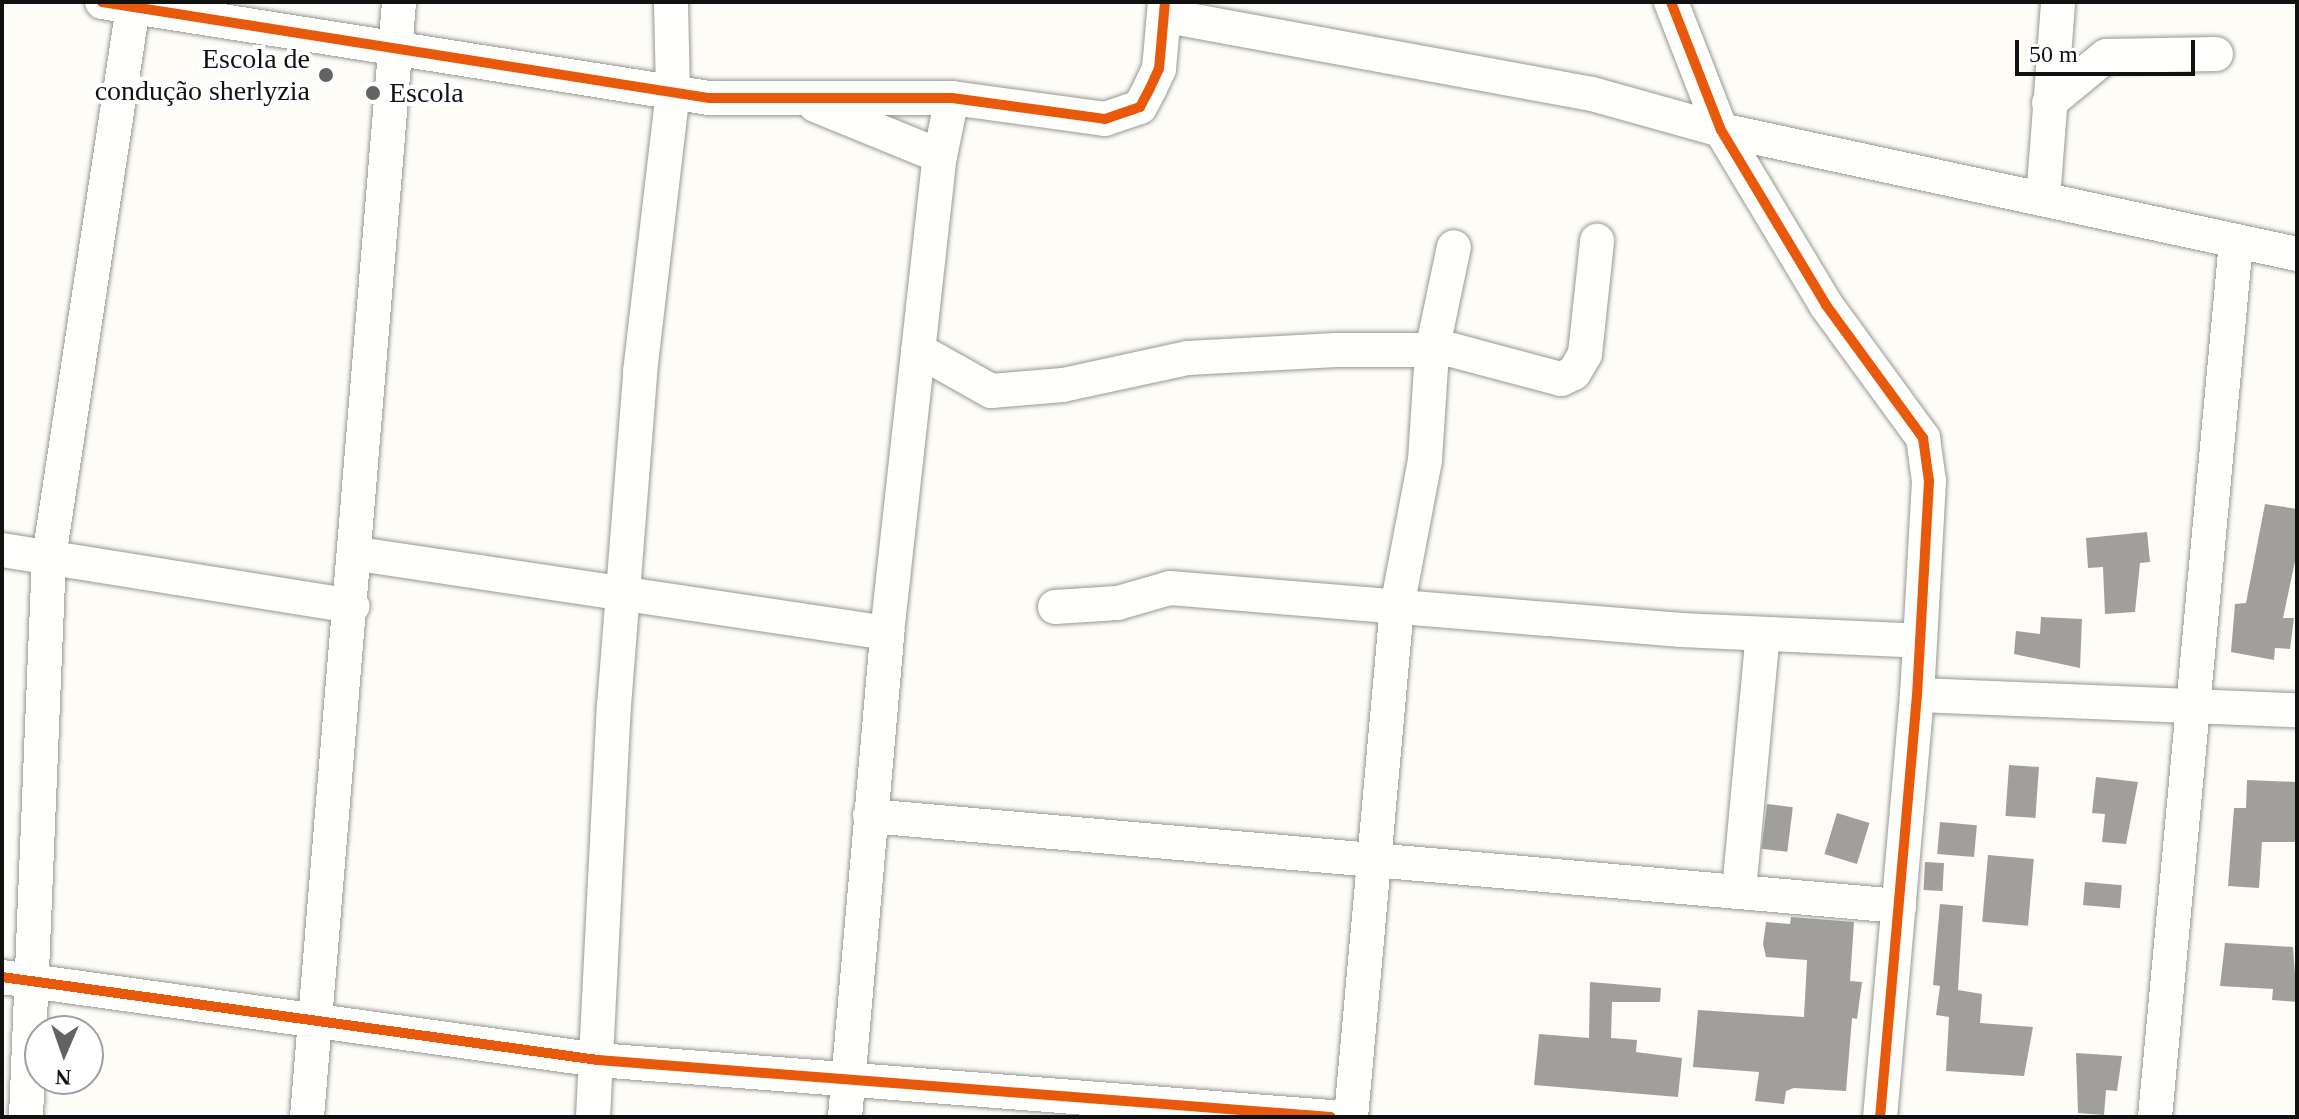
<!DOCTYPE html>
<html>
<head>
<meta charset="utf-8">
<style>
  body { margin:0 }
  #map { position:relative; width:2299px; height:1119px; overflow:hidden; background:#fdfcf7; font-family:"Times New Roman",serif }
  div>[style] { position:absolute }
  .building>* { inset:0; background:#a19f9c; transform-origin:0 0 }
  .roads { filter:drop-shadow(0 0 2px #979795) drop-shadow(0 0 2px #979795) }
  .minor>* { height:34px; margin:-17px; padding:0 17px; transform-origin:17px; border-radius:17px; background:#fffffe }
  .cycleway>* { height:10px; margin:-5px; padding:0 5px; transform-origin:5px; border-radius:5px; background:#e8590c }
  .dots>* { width:22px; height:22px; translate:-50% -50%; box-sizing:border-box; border:4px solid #fff; border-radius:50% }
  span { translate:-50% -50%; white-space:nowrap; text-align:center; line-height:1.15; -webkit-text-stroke:8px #fff; paint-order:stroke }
  .poi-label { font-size:28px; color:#111 }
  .right { translate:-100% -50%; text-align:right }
  .left { translate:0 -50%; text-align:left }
  .frame { position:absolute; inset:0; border:4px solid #111; pointer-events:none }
  .north { position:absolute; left:24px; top:1015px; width:80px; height:80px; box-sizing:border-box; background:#fff; border:2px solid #a0a0a0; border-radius:50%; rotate:182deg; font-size:22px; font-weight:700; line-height:32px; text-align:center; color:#111 }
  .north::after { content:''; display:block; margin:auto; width:28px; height:36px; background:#646362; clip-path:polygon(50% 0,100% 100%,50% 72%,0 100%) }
  .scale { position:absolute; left:2015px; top:40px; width:180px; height:36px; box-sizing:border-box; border:4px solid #111; border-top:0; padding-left:10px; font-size:24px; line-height:28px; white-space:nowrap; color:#111; -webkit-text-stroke:6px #fff; paint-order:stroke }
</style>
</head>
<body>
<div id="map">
  <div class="building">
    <div style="clip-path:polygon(2265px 504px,2297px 509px,2297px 552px,2283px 618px,2294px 618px,2290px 649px,2275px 648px,2274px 660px,2231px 652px,2235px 604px,2246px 603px)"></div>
    <div style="clip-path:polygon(2147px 532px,2150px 562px,2140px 563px,2135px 612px,2105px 614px,2103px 567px,2088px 568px,2086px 538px)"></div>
    <div style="clip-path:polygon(2041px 617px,2082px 619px,2080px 668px,2014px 654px,2016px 631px,2040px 634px)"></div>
    <div style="left:2009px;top:765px;width:30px;height:51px;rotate:4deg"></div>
    <div style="clip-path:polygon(2096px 777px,2138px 782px,2126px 844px,2102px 842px,2105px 814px,2092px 813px)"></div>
    <div style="clip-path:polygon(2247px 780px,2297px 782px,2297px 842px,2262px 842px,2259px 888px,2228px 886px,2234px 808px,2246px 808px)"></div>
    <div style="left:1767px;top:804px;width:26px;height:45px;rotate:7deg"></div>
    <div style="left:1837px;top:813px;width:34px;height:43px;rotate:17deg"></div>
    <div style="left:1940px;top:822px;width:37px;height:32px;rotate:5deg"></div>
    <div style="left:1988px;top:855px;width:46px;height:67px;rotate:5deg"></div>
    <div style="left:1925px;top:862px;width:19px;height:28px;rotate:3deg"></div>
    <div style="left:2085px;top:882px;width:37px;height:23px;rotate:5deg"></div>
    <div style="clip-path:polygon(1940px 904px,1963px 906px,1958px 990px,1982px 994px,1980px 1023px,2033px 1027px,2024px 1076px,1946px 1071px,1949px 1017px,1936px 1015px,1940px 986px,1933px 985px)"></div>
    <div style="clip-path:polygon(1791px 917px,1854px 922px,1850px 981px,1862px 982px,1857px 1019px,1852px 1018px,1846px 1091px,1794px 1088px,1786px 1091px,1784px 1104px,1755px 1101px,1759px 1072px,1693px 1067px,1698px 1010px,1804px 1017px,1807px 960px,1766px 957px,1763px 944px,1766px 922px,1790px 924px)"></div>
    <div style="clip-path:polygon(2225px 943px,2293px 947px,2297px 1002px,2272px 1000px,2273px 989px,2220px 986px)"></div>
    <div style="clip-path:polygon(1590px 982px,1661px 988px,1660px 1002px,1612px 1002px,1611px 1038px,1637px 1040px,1636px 1052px,1682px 1058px,1678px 1097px,1534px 1085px,1539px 1034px,1589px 1038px)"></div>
    <div style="clip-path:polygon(2076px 1053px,2122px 1056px,2117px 1091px,2106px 1090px,2104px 1115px,2078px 1113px)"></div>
  </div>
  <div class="roads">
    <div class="minor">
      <div style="left:102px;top:2px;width:615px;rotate:8.99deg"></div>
      <div style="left:709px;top:98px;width:243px"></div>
      <div style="left:952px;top:98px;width:154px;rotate:7.8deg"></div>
      <div style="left:1105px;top:119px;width:37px;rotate:-19deg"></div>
      <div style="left:1140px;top:107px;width:21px;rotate:-62deg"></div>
      <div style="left:1150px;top:88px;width:21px;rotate:-65deg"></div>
      <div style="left:1159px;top:69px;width:67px;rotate:-84.9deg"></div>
      <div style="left:1671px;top:2px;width:137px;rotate:68.7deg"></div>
      <div style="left:1721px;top:130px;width:204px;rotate:59deg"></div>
      <div style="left:1826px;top:305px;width:165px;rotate:53.9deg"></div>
      <div style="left:1923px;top:438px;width:43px;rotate:82.1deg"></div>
      <div style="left:1929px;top:481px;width:214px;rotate:93.2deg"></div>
      <div style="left:1917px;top:695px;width:424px;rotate:95deg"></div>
      <div style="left:1167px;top:16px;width:432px;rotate:10.4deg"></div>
      <div style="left:1592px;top:94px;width:134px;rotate:15.6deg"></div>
      <div style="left:1721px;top:130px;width:589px;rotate:12.15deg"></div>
      <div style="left:2049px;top:103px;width:74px;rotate:-39.5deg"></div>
      <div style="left:2106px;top:56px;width:110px;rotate:-1deg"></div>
      <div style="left:815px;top:105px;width:135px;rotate:22.2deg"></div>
      <div style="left:2043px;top:199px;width:198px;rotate:-85.6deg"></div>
      <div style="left:918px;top:350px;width:84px;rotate:29.3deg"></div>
      <div style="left:991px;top:391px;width:72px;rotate:-4.8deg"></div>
      <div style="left:1063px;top:385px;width:128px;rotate:-12.2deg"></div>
      <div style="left:1188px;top:358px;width:148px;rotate:-3.1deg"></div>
      <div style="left:1336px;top:350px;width:116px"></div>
      <div style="left:1452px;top:350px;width:113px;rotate:14.9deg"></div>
      <div style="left:1561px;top:379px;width:14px;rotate:-25deg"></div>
      <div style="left:1574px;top:373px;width:22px;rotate:-60deg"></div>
      <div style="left:1585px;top:354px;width:114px;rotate:-83.9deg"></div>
      <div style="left:2px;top:550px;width:355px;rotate:9.1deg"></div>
      <div style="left:358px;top:554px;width:535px;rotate:8.49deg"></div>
      <div style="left:1055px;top:607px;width:63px;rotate:-3.6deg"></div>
      <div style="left:1118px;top:603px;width:54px;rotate:-16.1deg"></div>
      <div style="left:1170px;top:588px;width:513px;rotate:4.7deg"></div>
      <div style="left:1681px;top:630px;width:238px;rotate:2.6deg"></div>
      <div style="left:1917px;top:695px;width:380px;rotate:2.3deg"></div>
      <div style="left:870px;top:816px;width:1033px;rotate:5deg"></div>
      <div style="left:1739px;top:891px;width:258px;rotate:-84.7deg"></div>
      <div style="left:2px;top:977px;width:602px;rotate:7.93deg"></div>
      <div style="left:598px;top:1060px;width:735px;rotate:4.45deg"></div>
      <div style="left:26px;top:1117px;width:560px;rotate:-87.65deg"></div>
      <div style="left:49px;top:557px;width:556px;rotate:-81.32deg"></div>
      <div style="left:307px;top:1117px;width:1119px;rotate:-85.28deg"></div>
      <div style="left:593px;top:1117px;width:412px;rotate:-87.1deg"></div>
      <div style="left:614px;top:706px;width:335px;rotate:-85.5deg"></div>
      <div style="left:640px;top:372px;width:283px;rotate:-83.3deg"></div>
      <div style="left:673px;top:91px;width:89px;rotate:-91.3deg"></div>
      <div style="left:845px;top:1117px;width:486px;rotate:-85deg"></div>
      <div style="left:887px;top:633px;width:480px;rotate:-83.7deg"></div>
      <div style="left:940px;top:156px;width:59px;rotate:-78.3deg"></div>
      <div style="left:1351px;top:1117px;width:512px;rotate:-84.85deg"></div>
      <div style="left:1397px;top:607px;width:150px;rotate:-79.2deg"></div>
      <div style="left:1425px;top:460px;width:109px;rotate:-86.3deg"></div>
      <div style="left:1432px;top:351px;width:106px;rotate:-78.1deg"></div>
      <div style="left:2155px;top:1117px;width:878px;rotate:-84.71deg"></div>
    </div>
  </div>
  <div class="cycleway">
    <div style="left:102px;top:2px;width:615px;rotate:8.99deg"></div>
    <div style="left:709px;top:98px;width:243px"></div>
    <div style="left:952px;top:98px;width:154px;rotate:7.8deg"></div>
    <div style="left:1105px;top:119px;width:37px;rotate:-19deg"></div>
    <div style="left:1140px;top:107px;width:21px;rotate:-62deg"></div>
    <div style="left:1150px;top:88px;width:21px;rotate:-65deg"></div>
    <div style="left:1159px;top:69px;width:67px;rotate:-84.9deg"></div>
    <div style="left:1671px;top:2px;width:137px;rotate:68.7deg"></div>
    <div style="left:1721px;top:130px;width:204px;rotate:59deg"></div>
    <div style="left:1826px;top:305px;width:165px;rotate:53.9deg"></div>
    <div style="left:1923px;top:438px;width:43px;rotate:82.1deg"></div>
    <div style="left:1929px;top:481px;width:214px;rotate:93.2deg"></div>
    <div style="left:1917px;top:695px;width:424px;rotate:95deg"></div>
    <div style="left:2px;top:977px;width:602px;rotate:7.93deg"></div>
    <div style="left:598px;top:1060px;width:735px;rotate:4.45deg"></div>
  </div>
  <div class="dots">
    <div style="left:326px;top:75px;background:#646362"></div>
    <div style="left:373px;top:93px;background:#646362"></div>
  </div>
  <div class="poi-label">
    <span class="right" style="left:310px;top:75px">Escola de<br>condução sherlyzia</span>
    <span class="left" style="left:389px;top:93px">Escola</span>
  </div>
  <div class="frame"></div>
  <div class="north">N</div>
  <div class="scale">50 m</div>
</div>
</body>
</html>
